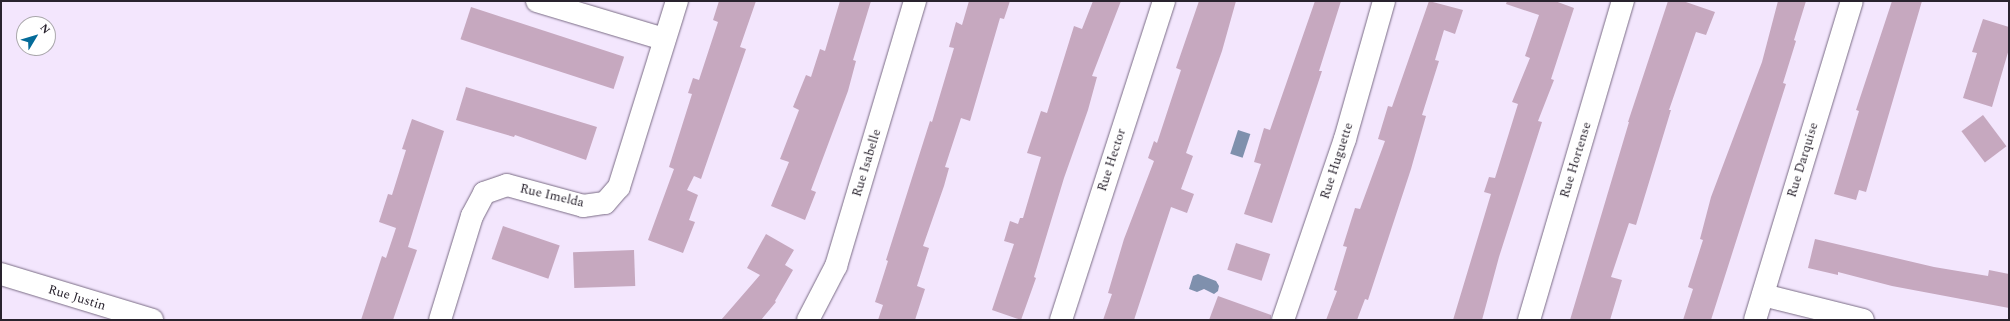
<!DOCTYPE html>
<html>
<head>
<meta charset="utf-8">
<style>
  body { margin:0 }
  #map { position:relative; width:2010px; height:321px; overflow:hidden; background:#f3e6fd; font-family:Spectral,serif }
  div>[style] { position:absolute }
  .water>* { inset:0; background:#7f90ad; transform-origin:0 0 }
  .building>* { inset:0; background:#c6a8bf; transform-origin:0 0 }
  .roads { filter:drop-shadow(0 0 1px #7a6c85) drop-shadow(0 0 1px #7a6c85) }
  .minor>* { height:22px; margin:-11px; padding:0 11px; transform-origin:11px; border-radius:11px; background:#fff }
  span { translate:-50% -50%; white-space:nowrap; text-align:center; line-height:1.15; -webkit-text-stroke:4px #fff; paint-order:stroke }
  .street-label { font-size:13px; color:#29232e }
  .frame { position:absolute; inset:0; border:2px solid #29232e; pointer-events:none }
  .north { position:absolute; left:16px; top:16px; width:40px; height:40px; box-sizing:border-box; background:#fff; border:1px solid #a9a7ab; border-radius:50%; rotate:52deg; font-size:11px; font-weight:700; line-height:16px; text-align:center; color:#29232e }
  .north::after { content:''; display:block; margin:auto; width:14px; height:18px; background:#046b99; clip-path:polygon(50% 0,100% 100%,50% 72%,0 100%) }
</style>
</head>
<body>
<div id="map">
  <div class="water">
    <div style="left:1238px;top:130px;width:13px;height:25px;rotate:18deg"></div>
    <div style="clip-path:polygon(1198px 274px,1216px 281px,1219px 286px,1218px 291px,1214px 294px,1204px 289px,1197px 292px,1189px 289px,1193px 276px)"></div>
  </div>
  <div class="building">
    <div style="clip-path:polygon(719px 1px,756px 1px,740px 47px,746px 49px,701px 179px,694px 176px,687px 190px,698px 195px,689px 220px,695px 222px,683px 253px,648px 240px,674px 169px,669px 167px,692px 94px,688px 93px,693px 78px,699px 80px,718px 22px,713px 20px)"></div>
    <div style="clip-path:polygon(840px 1px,871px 1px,853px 60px,856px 61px,848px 91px,811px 190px,816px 192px,805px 220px,771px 206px,789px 162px,780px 159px,799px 110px,793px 107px,806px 75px,811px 77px,820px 49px,825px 51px)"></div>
    <div style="clip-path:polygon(969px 1px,1010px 1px,1004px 19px,1000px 18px,970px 121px,961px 118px,945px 167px,949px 168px,944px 186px,923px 246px,929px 248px,917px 286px,925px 289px,915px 320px,878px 320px,883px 305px,875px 302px,888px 261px,886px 260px,930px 121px,932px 122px,954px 48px,949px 47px,956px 22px,962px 25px)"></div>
    <div style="clip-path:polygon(1093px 1px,1121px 1px,1092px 76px,1097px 77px,1088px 110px,1064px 178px,1034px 277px,1036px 278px,1021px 320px,992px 310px,1014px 244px,1004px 241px,1010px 221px,1018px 224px,1020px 218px,1023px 218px,1041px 157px,1027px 153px,1041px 111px,1047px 113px,1074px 26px,1082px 29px)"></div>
    <div style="clip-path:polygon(1199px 1px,1236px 1px,1222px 51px,1186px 153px,1193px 156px,1181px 189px,1194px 194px,1187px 213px,1171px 207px,1134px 320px,1103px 320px,1112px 294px,1108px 293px,1124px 239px,1154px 161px,1148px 158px,1154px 141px,1157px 143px,1181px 70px,1176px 68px)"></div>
    <div style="clip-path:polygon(1315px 1px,1341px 1px,1319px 71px,1322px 71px,1272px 223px,1244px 214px,1261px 164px,1254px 162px,1264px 128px,1270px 130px)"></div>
    <div style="clip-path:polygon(1429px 1px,1463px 10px,1455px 34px,1444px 30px,1435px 60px,1439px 61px,1422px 115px,1426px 116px,1411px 169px,1368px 300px,1365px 299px,1357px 320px,1326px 320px,1337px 291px,1334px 290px,1347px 247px,1343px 246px,1355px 208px,1360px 209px,1385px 141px,1378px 139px,1388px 106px,1392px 107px)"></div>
    <div style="clip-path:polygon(1507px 1px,1555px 1px,1574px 8px,1551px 79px,1554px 80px,1538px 121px,1542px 122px,1499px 257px,1482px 320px,1453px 320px,1491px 194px,1484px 192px,1489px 177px,1495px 178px,1518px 104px,1512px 102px,1530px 58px,1525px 56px,1539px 15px,1506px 4px)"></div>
    <div style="clip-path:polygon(1668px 1px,1683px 1px,1715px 12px,1706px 35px,1696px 32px,1669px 110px,1671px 110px,1636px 225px,1629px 223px,1611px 277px,1622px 280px,1610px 320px,1570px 320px,1629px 122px,1628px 122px)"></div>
    <div style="clip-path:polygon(1778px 1px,1806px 1px,1794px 40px,1796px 41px,1783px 83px,1786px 84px,1711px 320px,1683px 320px,1693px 289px,1688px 287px,1703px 240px,1700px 239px,1711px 197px,1762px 62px)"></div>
    <div style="clip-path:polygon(1892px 1px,1922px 1px,1866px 192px,1859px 190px,1856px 200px,1834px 194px,1859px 111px,1856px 110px)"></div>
    <div style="left:471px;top:7px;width:161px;height:34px;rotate:18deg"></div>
    <div style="clip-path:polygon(1983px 19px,2009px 27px,2009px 49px,1992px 107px,1963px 98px,1977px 53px,1972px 52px)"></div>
    <div style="clip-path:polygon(466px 87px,597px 127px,586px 160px,515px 135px,514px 137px,456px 120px)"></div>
    <div style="left:1983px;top:115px;width:39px;height:27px;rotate:53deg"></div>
    <div style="clip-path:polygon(412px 119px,444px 131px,408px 247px,417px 250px,393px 320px,361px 320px,382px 256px,386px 258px,396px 228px,379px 222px,388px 194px,392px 195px,406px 150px,402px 149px)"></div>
    <div style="left:503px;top:226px;width:60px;height:35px;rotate:19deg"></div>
    <div style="clip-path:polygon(766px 234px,794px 250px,785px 265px,793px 270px,775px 301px,776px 302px,761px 320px,721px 320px,760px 275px,747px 268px)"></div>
    <div style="clip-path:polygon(1815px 239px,1934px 267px,1988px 276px,1989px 270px,2009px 274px,2009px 308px,1892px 286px,1838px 272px,1838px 275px,1808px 268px)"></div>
    <div style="left:1236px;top:243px;width:36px;height:28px;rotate:18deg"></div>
    <div style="left:634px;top:250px;width:36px;height:61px;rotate:88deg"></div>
    <div style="clip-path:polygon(1218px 296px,1271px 315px,1271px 320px,1209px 320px)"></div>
  </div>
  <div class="roads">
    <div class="minor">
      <div style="left:537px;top:1px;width:133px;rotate:16.7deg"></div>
      <div style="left:1px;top:274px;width:158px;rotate:16.9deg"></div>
      <div style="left:1763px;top:295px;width:103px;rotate:14deg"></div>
      <div style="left:440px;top:320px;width:109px;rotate:-72.9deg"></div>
      <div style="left:472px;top:216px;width:26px;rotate:-62deg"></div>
      <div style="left:484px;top:193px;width:24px;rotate:-19deg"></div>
      <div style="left:507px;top:185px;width:79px;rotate:15.4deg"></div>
      <div style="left:583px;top:206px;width:22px;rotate:-8deg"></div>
      <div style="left:605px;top:203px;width:21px;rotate:-49deg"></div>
      <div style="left:619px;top:187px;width:195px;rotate:-72.7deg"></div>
      <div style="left:808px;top:320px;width:61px;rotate:-62.6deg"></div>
      <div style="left:836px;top:266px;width:277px;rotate:-73.4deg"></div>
      <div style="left:1061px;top:320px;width:335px;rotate:-72.1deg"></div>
      <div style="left:1283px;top:320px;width:191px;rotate:-71.1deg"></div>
      <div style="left:1345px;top:139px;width:143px;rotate:-74.2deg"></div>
      <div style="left:1529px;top:320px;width:333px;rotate:-73.6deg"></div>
      <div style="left:1755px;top:320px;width:333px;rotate:-73.1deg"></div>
    </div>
  </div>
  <div class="street-label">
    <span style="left:1112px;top:160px;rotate:-72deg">Rue Hector</span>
    <span style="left:1576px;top:160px;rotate:-73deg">Rue Hortense</span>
    <span style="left:1803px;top:160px;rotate:-73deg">Rue Darquise</span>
    <span style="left:1337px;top:161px;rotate:-72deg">Rue Huguette</span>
    <span style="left:867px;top:163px;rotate:-73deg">Rue Isabelle</span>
    <span style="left:552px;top:196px;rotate:13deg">Rue Imelda</span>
    <span style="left:77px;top:298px;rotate:17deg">Rue Justin</span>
  </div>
  <div class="frame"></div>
  <div class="north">N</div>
</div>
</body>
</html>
